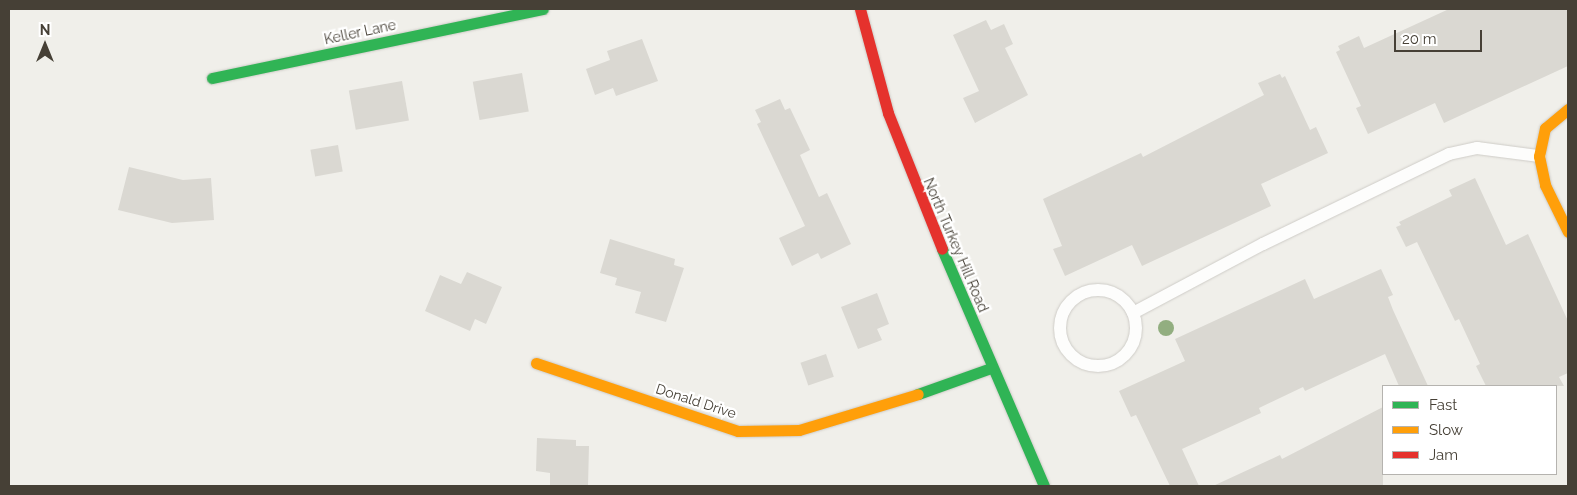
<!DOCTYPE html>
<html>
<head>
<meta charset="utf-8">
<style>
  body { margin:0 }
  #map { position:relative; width:1577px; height:495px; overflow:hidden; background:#f0efea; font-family:Raleway,sans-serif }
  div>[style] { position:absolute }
  .building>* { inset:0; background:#dad8d2; transform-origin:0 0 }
  .roads { filter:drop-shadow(0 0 1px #ceccc7) drop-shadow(0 0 1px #ceccc7) }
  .lane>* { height:12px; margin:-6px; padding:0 6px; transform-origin:6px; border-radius:6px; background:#fdfdfc }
  .lane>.ring { margin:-6px; padding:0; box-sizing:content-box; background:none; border:12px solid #fdfdfc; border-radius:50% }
  .fast>* { height:11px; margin:-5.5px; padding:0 5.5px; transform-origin:5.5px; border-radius:5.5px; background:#30b455 }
  .slow>* { height:11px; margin:-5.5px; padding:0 5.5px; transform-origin:5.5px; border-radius:5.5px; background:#ff9f0a }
  .jam>* { height:11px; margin:-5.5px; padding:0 5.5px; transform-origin:5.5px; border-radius:5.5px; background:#e5322d }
  .trees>* { width:16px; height:16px; margin:-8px; border-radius:50%; background:#92ae80 }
  span { translate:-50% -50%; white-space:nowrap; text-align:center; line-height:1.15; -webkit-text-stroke:4.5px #fff; paint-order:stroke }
  .street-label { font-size:14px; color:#464036 }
  .frame { position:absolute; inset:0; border:10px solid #464036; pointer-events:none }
  .legend { position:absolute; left:1382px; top:385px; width:175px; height:90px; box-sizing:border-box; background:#fff; border:1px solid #b5b3af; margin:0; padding:6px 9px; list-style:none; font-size:15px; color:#464036 }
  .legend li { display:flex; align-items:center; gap:10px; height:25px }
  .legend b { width:25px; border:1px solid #b5b3af }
  .north { position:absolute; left:20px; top:20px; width:50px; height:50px; -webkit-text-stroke:4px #fff; paint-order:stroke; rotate:0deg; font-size:14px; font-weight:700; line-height:20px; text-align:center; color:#464036 }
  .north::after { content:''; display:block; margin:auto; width:18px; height:22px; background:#464036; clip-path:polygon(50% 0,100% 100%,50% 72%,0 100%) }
  .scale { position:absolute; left:1394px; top:30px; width:88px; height:22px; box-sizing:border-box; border:2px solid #464036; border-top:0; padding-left:6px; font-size:15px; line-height:18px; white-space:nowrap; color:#464036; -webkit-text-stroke:4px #fff; paint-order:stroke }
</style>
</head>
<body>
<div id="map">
  <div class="building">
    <div style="clip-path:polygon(1449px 9px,1568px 9px,1568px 66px,1444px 123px,1435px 103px,1368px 134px,1356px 108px,1361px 106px,1336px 52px,1340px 50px,1338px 46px,1359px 36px,1364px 48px)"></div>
    <div style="clip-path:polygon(986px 20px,991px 30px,1004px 24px,1013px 44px,1005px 48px,1028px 95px,975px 123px,963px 98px,979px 91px,953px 35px)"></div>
    <div style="clip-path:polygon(642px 39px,658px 81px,616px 96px,613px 88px,595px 95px,586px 69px,610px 60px,607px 51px)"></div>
    <div style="left:522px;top:73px;width:39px;height:50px;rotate:80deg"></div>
    <div style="clip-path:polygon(1280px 74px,1282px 78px,1285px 76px,1310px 130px,1316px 127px,1328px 153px,1261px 184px,1271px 206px,1142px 266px,1132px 245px,1065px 276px,1053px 249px,1062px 246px,1043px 199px,1141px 153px,1143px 157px,1264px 95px,1258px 83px)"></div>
    <div style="left:402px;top:81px;width:40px;height:54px;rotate:80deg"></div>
    <div style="clip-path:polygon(780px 99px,785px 110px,790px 108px,810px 150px,800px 155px,819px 197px,827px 193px,851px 244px,821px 259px,818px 253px,792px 266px,779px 238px,805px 226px,757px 124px,761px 122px,755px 110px)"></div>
    <div style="left:338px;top:145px;width:27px;height:28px;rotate:80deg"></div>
    <div style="clip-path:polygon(129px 167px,183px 180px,211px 178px,214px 220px,172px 223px,118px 210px)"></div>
    <div style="clip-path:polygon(1475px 178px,1506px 245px,1528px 234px,1568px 321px,1568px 373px,1559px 377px,1564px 386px,1486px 386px,1476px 366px,1480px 364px,1459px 319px,1455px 321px,1417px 242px,1406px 247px,1396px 227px,1401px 225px,1399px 222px,1452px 196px,1449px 190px)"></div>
    <div style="clip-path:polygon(610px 239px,675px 259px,674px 265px,684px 268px,666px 322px,635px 313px,641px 292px,615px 285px,617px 278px,600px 273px)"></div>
    <div style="clip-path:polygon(1381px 269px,1393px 295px,1388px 297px,1393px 310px,1428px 386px,1399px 386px,1385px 354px,1305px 391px,1303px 387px,1259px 408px,1261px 413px,1182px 449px,1199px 486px,1170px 486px,1136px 415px,1131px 417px,1119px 391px,1185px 361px,1175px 339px,1305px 279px,1314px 299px)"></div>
    <div style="clip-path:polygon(467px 272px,502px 287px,486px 324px,475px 319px,470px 331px,425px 311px,440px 275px,461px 284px)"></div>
    <div style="clip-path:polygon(877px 293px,889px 324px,877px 329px,882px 340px,858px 349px,841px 307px)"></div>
    <div style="left:826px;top:354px;width:24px;height:27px;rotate:71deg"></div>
    <div style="clip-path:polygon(1383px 407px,1383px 486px,1213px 486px,1280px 455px,1282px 459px)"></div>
    <div style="clip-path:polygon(537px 438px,576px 440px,576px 446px,589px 446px,588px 486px,550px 486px,550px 473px,536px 471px)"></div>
  </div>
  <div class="roads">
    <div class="lane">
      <div class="ring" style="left:1060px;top:290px;width:64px;height:64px"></div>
      <div style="left:1133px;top:313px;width:147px;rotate:-28deg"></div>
      <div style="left:1263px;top:244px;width:207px;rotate:-25.8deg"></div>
      <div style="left:1449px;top:154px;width:29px;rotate:-12deg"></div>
      <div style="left:1477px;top:148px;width:63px;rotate:7.4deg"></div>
    </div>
    <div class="fast">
      <div style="left:212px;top:78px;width:338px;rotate:-11.8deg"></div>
      <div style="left:942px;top:249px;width:258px;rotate:66.7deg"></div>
      <div style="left:918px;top:394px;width:77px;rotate:-19.6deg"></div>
    </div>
    <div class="slow">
      <div style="left:1568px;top:109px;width:30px;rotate:140deg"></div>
      <div style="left:1545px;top:128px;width:29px;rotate:102deg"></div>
      <div style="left:1539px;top:156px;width:30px;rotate:78deg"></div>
      <div style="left:1545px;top:185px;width:52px;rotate:63.9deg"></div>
      <div style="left:536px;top:363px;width:213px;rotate:18.6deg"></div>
      <div style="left:738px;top:431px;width:61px;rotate:-0.9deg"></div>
      <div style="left:799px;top:430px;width:124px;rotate:-16.8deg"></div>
    </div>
    <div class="jam">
      <div style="left:860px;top:9px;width:108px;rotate:74.9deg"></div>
      <div style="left:888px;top:113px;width:146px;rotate:68.3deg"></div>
    </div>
  </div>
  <div class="trees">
    <div style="left:1166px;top:328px"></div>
  </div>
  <div class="street-label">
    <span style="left:360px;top:32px;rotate:-12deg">Keller Lane</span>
    <span style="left:956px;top:245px;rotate:67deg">North Turkey Hill Road</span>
    <span style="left:696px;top:401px;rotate:18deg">Donald Drive</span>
  </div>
  <div class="frame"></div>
  <ul class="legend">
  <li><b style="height:6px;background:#30b455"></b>Fast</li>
  <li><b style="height:6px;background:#ff9f0a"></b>Slow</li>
  <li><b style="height:6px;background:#e5322d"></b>Jam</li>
  </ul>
  <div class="north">N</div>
  <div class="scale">20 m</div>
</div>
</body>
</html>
